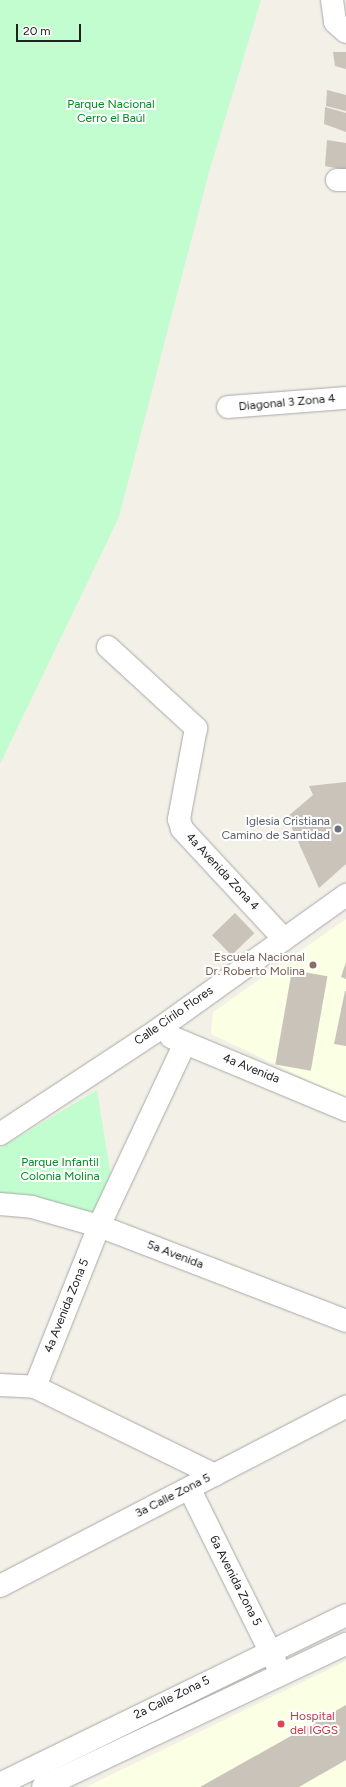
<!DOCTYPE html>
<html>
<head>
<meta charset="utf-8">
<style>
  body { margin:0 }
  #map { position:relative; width:346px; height:1787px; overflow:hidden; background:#f2f0e7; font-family:Figtree,sans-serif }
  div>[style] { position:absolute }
  .education>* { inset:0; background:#fbffe3 }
  .park>* { inset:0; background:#c2fdcf }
  .building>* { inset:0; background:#cac3b9; transform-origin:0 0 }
  .roads { filter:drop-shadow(0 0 1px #a8a8a8) drop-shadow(0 0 1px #a8a8a8) }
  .minor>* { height:22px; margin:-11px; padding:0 11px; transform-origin:11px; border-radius:11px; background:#fff }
  .dots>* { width:11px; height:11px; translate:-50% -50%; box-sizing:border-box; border:2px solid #fff; border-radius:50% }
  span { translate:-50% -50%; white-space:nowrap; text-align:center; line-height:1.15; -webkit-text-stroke:4px #fff; paint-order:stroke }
  .park-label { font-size:12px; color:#048a20 }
  .street-label { font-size:12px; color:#212121 }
  .worship-label { font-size:12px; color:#5b616d }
  .right { translate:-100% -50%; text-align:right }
  .education-label { font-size:12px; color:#785e54 }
  .health-label { font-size:12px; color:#be3a42 }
  .left { translate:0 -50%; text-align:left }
  .scale { position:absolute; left:16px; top:24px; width:65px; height:18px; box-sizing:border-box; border:2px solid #212121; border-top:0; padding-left:5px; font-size:12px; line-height:14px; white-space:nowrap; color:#212121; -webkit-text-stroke:3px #fff; paint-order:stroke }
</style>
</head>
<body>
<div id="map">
  <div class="education">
    <div style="clip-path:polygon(346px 919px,346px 1098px,211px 1034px,213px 1012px)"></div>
    <div style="clip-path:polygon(346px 1661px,346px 1787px,86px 1787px)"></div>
  </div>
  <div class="park">
    <div style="clip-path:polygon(0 0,261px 0,209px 172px,119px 517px,0 764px)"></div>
    <div style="clip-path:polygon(97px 1090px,112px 1183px,94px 1224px,0 1210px,0 1148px)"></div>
  </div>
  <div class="building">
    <div style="clip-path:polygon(333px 52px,346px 52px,346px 69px,335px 66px)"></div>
    <div style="clip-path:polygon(327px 90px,346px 95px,346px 111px,326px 106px)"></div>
    <div style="clip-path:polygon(325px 107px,346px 113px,346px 132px,324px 124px)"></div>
    <div style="clip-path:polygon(327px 140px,346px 143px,346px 170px,325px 166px)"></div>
    <div style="clip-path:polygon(346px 782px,346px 864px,319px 888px,287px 817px,313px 795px,309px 786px)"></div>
    <div style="left:235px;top:913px;width:28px;height:32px;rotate:46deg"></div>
    <div style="clip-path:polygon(346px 962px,346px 979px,341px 977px)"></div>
    <div style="left:292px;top:970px;width:36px;height:96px;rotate:10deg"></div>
    <div style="clip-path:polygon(345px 991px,346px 991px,346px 1046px,334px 1044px)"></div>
    <div style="clip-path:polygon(346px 1705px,346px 1760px,299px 1787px,200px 1787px)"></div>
  </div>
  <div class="roads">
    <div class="minor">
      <div style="left:332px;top:0;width:22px;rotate:82deg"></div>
      <div style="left:335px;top:22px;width:15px;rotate:42deg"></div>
      <div style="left:337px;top:180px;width:9px"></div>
      <div style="left:228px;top:407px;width:118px;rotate:-4.4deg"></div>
      <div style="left:108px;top:647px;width:120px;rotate:42.6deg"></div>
      <div style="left:196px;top:728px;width:93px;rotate:100.6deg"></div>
      <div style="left:179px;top:819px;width:10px;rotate:73deg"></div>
      <div style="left:182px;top:829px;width:150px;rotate:47.2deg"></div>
      <div style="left:171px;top:1037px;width:190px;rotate:22.6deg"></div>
      <div style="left:0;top:1134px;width:187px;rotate:-33.4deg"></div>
      <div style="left:156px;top:1031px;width:234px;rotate:-35.6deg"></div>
      <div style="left:0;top:1204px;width:32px;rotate:5deg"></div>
      <div style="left:32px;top:1207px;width:70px;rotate:15.8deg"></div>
      <div style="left:99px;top:1226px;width:265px;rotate:21deg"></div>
      <div style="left:0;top:1385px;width:35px;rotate:3deg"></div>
      <div style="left:35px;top:1387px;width:200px;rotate:26.1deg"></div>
      <div style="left:35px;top:1387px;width:173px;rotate:-68.3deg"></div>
      <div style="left:99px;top:1226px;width:202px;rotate:-64.8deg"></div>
      <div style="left:189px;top:1488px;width:195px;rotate:63.6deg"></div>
      <div style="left:0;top:1586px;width:390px;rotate:-27.4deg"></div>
      <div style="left:0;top:1784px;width:385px;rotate:-26deg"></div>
      <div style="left:43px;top:1787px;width:335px;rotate:-25.3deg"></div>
    </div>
  </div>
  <div class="dots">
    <div style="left:338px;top:829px;background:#6b7280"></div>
    <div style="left:313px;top:965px;background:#8d6e63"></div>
    <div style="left:281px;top:1724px;background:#e0444e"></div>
  </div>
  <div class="park-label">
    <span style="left:111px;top:112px">Parque Nacional<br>Cerro el Baúl</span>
    <span style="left:60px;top:1170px">Parque Infantil<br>Colonia Molina</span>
  </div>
  <div class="street-label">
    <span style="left:287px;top:403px;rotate:-5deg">Diagonal 3 Zona 4</span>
    <span style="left:222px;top:872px;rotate:47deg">4a Avenida Zona 4</span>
    <span style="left:174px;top:1016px;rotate:-35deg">Calle Cirilo Flores</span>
    <span style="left:251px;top:1069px;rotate:22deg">4a Avenida</span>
    <span style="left:175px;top:1255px;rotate:21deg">5a Avenida</span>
    <span style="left:67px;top:1306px;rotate:-68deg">4a Avenida Zona 5</span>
    <span style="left:173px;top:1496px;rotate:-27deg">3a Calle Zona 5</span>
    <span style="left:235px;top:1581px;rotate:63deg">6a Avenida Zona 5</span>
    <span style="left:172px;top:1698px;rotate:-26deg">2a Calle Zona 5</span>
  </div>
  <div class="worship-label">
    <span class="right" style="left:330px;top:829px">Iglesia Cristiana<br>Camino de Santidad</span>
  </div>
  <div class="education-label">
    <span class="right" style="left:305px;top:965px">Escuela Nacional<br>Dr. Roberto Molina</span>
  </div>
  <div class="health-label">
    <span class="left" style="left:290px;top:1724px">Hospital<br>del IGGS</span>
  </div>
  <div class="scale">20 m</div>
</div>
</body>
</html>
